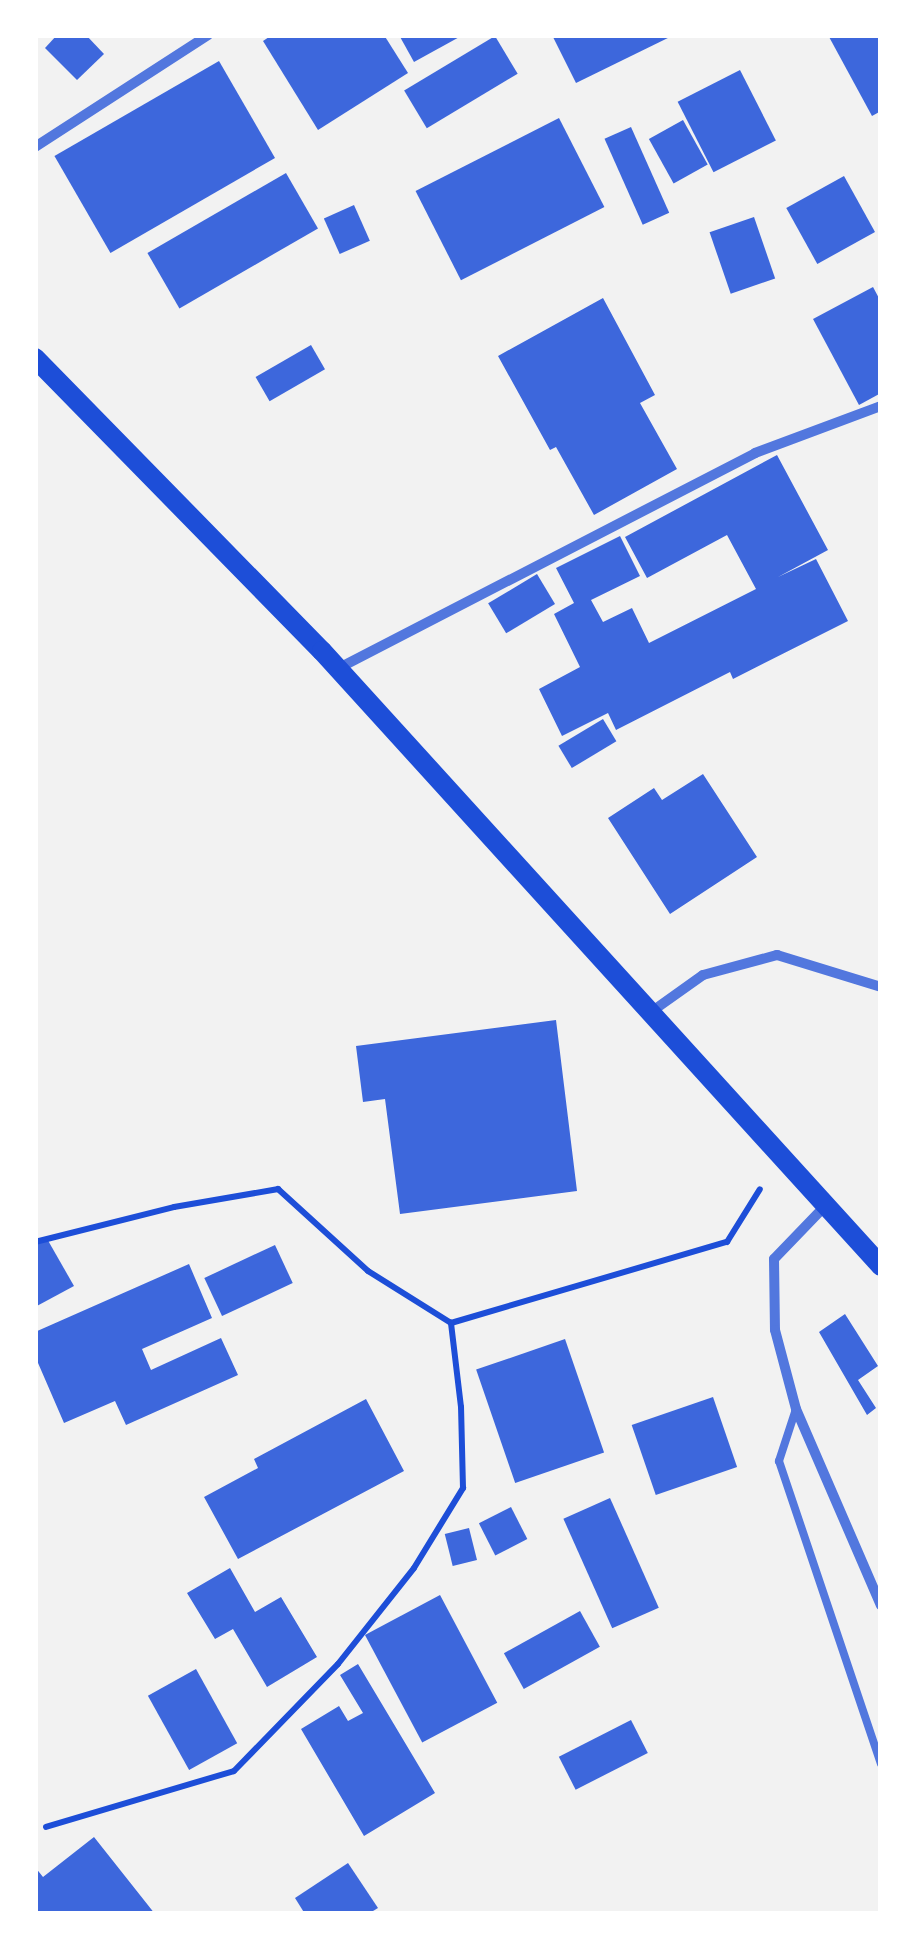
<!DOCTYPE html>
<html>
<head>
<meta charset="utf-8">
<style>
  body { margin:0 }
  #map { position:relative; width:916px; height:1949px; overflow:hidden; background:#f2f2f2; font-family:"Source Sans 3",sans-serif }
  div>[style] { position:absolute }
  .building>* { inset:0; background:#3d67dc; transform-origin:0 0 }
  .path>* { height:6px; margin:-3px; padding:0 3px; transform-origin:3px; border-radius:3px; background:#1d4ed8 }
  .service>* { height:8px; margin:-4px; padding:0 4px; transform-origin:4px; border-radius:4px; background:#5277de }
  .minor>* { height:10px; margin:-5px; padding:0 5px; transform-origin:5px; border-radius:5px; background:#5277de }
  .secondary>* { height:20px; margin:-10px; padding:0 10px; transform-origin:10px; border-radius:10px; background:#1d4ed8 }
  span { translate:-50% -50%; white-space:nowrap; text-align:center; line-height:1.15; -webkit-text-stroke:9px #fff; paint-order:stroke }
  .frame { position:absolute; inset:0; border:38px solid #fff; pointer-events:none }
</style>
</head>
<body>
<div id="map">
  <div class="building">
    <div style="clip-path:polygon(57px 35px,86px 35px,104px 54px,77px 80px,45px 48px)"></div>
    <div style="clip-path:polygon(272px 35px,384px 35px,408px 73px,318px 130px,263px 41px)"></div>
    <div style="clip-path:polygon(399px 35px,463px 35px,414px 62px)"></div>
    <div style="clip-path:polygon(552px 35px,674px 35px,576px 83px)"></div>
    <div style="clip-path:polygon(828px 35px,881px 35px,881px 111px,872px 116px)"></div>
    <div style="left:495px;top:36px;width:44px;height:106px;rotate:59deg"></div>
    <div style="left:219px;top:61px;width:112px;height:190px;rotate:60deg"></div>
    <div style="left:740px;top:70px;width:79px;height:70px;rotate:63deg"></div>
    <div style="left:559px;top:118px;width:100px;height:161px;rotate:63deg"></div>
    <div style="left:683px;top:120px;width:51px;height:39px;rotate:61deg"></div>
    <div style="left:631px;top:127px;width:94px;height:29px;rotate:66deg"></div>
    <div style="left:286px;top:173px;width:64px;height:160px;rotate:60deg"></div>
    <div style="left:844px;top:176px;width:64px;height:66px;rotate:61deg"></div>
    <div style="left:354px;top:205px;width:39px;height:33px;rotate:66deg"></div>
    <div style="left:754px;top:217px;width:65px;height:47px;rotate:71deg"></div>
    <div style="clip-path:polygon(873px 287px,881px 302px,881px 393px,859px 405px,813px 319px)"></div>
    <div style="clip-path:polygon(603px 298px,655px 395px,640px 403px,677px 469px,594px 515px,556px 447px,550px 450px,498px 356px)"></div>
    <div style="left:311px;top:345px;width:28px;height:64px;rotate:60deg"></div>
    <div style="clip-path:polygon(777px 455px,828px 550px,778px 577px,816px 559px,848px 621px,733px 679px,730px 672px,616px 730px,608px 713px,562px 736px,539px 689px,580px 667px,554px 614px,574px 603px,556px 568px,620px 536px,640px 576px,591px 600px,603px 622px,632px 608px,649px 643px,756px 589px,727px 535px,647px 578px,625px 537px)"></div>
    <div style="left:537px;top:574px;width:35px;height:57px;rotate:59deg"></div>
    <div style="left:603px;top:719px;width:26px;height:52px;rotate:59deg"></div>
    <div style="clip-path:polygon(703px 774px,757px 857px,670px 914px,608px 818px,654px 788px,662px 800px)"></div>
    <div style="clip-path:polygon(556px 1020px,577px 1191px,400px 1214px,385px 1099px,363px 1102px,356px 1046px)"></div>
    <div style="clip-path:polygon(46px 1237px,74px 1286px,35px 1307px,35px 1243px)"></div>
    <div style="left:275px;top:1245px;width:42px;height:78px;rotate:65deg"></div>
    <div style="clip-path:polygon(189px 1264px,212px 1318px,142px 1349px,151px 1370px,221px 1338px,238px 1375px,126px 1425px,115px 1401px,64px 1423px,35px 1356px,35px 1332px)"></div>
    <div style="clip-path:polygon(845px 1314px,878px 1366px,858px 1380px,876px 1408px,867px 1415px,819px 1332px)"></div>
    <div style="left:565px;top:1339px;width:120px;height:94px;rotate:71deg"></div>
    <div style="left:713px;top:1397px;width:74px;height:86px;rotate:71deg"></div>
    <div style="clip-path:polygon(366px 1399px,404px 1471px,238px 1559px,204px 1497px,258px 1468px,254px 1459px)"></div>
    <div style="left:610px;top:1498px;width:120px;height:51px;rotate:66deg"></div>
    <div style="left:511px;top:1507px;width:36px;height:36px;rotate:63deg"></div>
    <div style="left:469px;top:1528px;width:33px;height:25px;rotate:76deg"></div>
    <div style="clip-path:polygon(230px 1568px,255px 1612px,281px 1597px,317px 1657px,267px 1687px,233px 1629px,215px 1639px,187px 1593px)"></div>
    <div style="left:440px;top:1595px;width:122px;height:85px;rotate:62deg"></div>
    <div style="left:580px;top:1611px;width:41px;height:87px;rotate:61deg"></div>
    <div style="clip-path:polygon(358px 1664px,435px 1793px,364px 1836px,301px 1729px,339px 1706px,348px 1721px,363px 1713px,340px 1675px)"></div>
    <div style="left:196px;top:1669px;width:85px;height:55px;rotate:61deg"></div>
    <div style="left:631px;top:1720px;width:37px;height:81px;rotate:63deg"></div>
    <div style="clip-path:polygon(94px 1837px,155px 1914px,35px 1914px,35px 1867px,43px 1877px)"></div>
    <div style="clip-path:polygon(348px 1863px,378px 1908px,368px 1914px,305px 1914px,295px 1898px)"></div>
  </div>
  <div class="path">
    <div style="left:35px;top:1242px;width:143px;rotate:-14.1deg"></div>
    <div style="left:174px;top:1207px;width:106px;rotate:-9.8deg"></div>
    <div style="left:278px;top:1189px;width:122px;rotate:42.3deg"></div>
    <div style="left:368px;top:1271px;width:98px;rotate:32.1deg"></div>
    <div style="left:451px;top:1323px;width:288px;rotate:-16.4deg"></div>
    <div style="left:727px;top:1242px;width:62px;rotate:-58.1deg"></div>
    <div style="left:46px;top:1827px;width:196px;rotate:-16.6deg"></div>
    <div style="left:234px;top:1771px;width:149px;rotate:-45.8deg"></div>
    <div style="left:338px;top:1664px;width:122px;rotate:-51.6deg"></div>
    <div style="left:414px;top:1568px;width:94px;rotate:-58.5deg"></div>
    <div style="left:463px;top:1488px;width:81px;rotate:-91.4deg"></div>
    <div style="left:461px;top:1407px;width:85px;rotate:-96.8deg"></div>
  </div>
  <div class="service">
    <div style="left:796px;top:1409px;width:55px;rotate:108.1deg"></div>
    <div style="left:779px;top:1461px;width:320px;rotate:71.4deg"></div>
  </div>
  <div class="minor">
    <div style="left:35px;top:147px;width:206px;rotate:-32.9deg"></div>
    <div style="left:339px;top:668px;width:468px;rotate:-27.3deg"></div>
    <div style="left:755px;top:453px;width:134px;rotate:-20.5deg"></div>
    <div style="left:651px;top:1012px;width:64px;rotate:-35.4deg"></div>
    <div style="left:703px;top:975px;width:77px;rotate:-15.1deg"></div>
    <div style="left:777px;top:955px;width:109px;rotate:17.1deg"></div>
    <div style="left:826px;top:1205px;width:75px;rotate:133.9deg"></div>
    <div style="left:774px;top:1259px;width:71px;rotate:89.2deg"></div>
    <div style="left:775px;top:1330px;width:82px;rotate:75.1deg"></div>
    <div style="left:796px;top:1409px;width:214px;rotate:66.6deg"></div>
  </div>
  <div class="secondary">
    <div style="left:35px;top:358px;width:410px;rotate:45.6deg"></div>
    <div style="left:322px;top:651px;width:831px;rotate:47.73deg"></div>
  </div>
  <div class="frame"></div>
</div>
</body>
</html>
